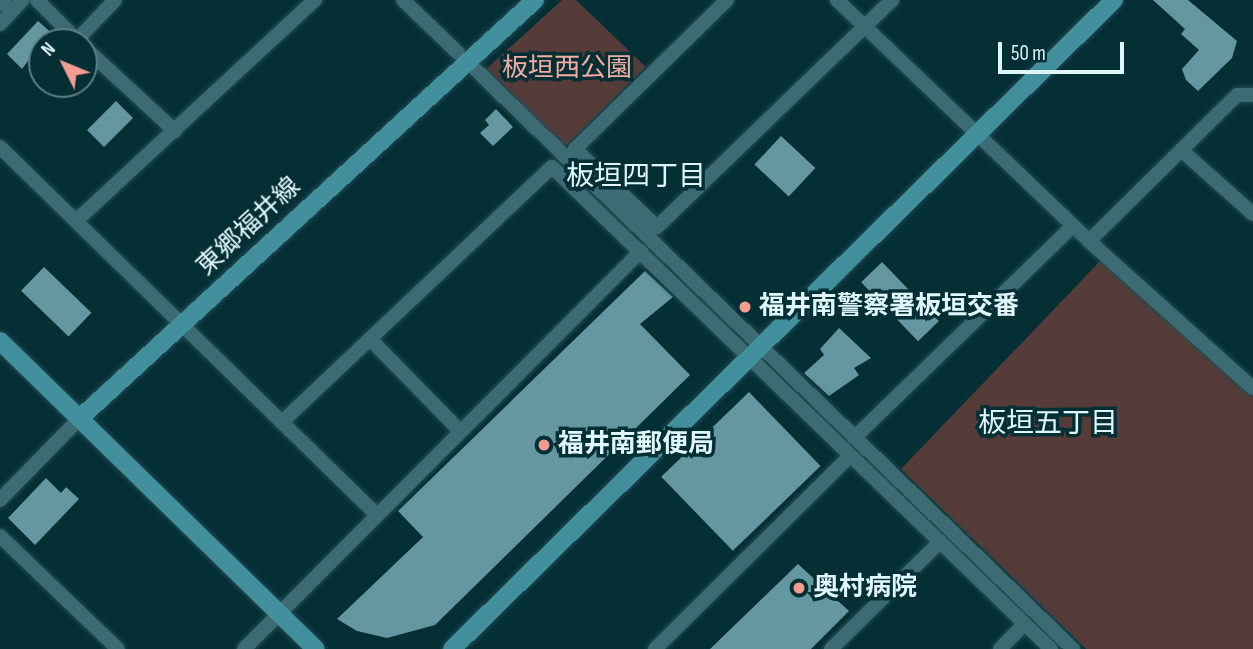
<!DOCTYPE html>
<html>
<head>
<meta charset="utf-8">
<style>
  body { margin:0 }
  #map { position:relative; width:1253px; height:649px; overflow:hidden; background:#042f35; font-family:"Sofia Sans Condensed","Noto Sans JP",sans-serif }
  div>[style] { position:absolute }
  .green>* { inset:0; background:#563c38 }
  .building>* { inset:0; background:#6597a0; transform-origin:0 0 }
  .roads { filter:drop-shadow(0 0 2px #234b51) drop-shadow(0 0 2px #234b51) }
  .street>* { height:14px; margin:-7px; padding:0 7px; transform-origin:7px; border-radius:7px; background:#3d6b73 }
  .secondary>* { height:18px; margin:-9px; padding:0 9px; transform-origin:9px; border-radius:9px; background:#42909d }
  .dots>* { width:19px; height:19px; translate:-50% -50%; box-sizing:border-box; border:4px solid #042f35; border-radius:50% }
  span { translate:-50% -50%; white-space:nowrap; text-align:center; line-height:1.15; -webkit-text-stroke:7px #042f35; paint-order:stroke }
  .park-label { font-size:26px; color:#f3aca2 }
  .street-label { font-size:26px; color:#e1f6fa }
  .poi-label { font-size:26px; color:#e1f6fa; font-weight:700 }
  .left { translate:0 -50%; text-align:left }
  .neighbourhood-label { font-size:28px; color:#e1f6fa }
  .north { position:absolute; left:28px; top:28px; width:70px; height:70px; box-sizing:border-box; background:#042f35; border:2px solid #5c7f84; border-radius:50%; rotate:313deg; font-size:19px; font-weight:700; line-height:28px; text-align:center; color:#e1f6fa }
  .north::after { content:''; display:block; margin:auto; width:24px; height:32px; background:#f59c90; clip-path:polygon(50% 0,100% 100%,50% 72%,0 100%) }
  .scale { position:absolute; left:998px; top:42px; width:126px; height:32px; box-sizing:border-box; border:4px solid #e1f6fa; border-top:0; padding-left:9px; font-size:21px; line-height:24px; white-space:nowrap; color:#e1f6fa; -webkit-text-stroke:5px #042f35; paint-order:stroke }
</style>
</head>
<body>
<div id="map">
  <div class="green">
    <div style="clip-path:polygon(562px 0,576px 0,646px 67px,564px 148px,484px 71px)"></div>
    <div style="clip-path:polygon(1105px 256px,1253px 388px,1253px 649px,1086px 649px,901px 469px)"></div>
  </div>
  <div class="building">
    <div style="clip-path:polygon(1153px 0,1188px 0,1237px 41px,1232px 58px,1198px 91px,1186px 80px,1182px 69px,1199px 50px,1181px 34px,1185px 29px)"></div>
    <div style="clip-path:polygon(38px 21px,54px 35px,42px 42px,22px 69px,7px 54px)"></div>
    <div style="left:116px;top:101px;width:24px;height:41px;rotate:45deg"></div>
    <div style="clip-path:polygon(496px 109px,513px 127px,493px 146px,480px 133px,489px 125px,485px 120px)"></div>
    <div style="left:781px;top:136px;width:47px;height:39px;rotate:43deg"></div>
    <div style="left:882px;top:262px;width:82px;height:29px;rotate:46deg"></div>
    <div style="left:44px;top:267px;width:66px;height:33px;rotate:44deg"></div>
    <div style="clip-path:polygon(645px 271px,673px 297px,640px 324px,690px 375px,435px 625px,387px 638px,357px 631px,337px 619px,423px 537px,398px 511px)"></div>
    <div style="clip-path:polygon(839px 328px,871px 358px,854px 368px,859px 375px,829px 396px,804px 373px,824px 355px,820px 349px)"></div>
    <div style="left:749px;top:392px;width:103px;height:122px;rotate:46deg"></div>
    <div style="clip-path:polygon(46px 478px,61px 493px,66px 487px,79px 499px,35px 545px,8px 518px)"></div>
    <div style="clip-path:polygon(798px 564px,849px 611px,811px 649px,710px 649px)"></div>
  </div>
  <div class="roads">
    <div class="street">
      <div style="left:37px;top:0;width:59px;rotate:45deg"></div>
      <div style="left:403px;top:0;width:76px;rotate:43.9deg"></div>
      <div style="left:727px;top:0;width:213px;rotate:135.6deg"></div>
      <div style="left:575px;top:149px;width:113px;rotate:43.6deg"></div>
      <div style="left:657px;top:227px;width:327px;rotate:-44deg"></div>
      <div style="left:837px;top:0;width:349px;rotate:43.7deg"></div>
      <div style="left:1089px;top:241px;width:220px;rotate:41.9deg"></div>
      <div style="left:0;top:4px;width:6px;rotate:-45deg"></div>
      <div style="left:0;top:24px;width:33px;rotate:-47deg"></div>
      <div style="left:77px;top:40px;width:55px;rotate:-46.5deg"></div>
      <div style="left:84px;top:47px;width:124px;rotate:42.7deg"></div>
      <div style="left:475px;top:69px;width:833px;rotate:44.12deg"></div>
      <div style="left:0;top:147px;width:525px;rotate:44.31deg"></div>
      <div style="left:1181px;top:150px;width:96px;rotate:41.6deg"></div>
      <div style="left:76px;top:221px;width:326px;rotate:-42.8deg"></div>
      <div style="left:1089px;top:241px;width:208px;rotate:-44.6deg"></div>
      <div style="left:1237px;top:95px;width:16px"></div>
      <div style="left:370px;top:339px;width:129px;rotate:45.6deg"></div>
      <div style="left:282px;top:422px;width:371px;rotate:-43.4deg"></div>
      <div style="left:552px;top:167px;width:694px;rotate:44.01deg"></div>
      <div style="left:854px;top:438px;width:305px;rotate:-44.1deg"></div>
      <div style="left:0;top:500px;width:115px;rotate:-45.7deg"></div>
      <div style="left:0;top:536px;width:163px;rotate:43.8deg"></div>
      <div style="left:244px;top:649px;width:562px;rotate:-45.07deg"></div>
      <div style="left:655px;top:649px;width:274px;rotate:-44.7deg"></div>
      <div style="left:831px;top:649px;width:153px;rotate:-44.5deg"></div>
      <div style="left:1000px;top:649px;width:35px;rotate:-46deg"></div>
    </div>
    <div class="secondary">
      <div style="left:0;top:341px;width:441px;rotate:44.3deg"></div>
      <div style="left:80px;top:418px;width:618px;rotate:-42.57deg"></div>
      <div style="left:452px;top:649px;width:927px;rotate:-44.43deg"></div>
    </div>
  </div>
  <div class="dots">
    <div style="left:745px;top:307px;background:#f59c90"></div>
    <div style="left:544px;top:445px;background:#f59c90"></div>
    <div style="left:799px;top:588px;background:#f59c90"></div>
  </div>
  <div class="park-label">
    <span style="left:567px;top:69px">板垣西公園</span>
  </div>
  <div class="street-label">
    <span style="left:249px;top:227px;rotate:-43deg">東郷福井線</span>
  </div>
  <div class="poi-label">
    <span class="left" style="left:759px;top:307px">福井南警察署板垣交番</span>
    <span class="left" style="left:558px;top:445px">福井南郵便局</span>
    <span class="left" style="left:813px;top:588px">奥村病院</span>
  </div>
  <div class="neighbourhood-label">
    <span style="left:636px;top:177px">板垣四丁目</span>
    <span style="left:1048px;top:424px">板垣五丁目</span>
  </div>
  <div class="north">N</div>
  <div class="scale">50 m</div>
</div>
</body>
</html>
